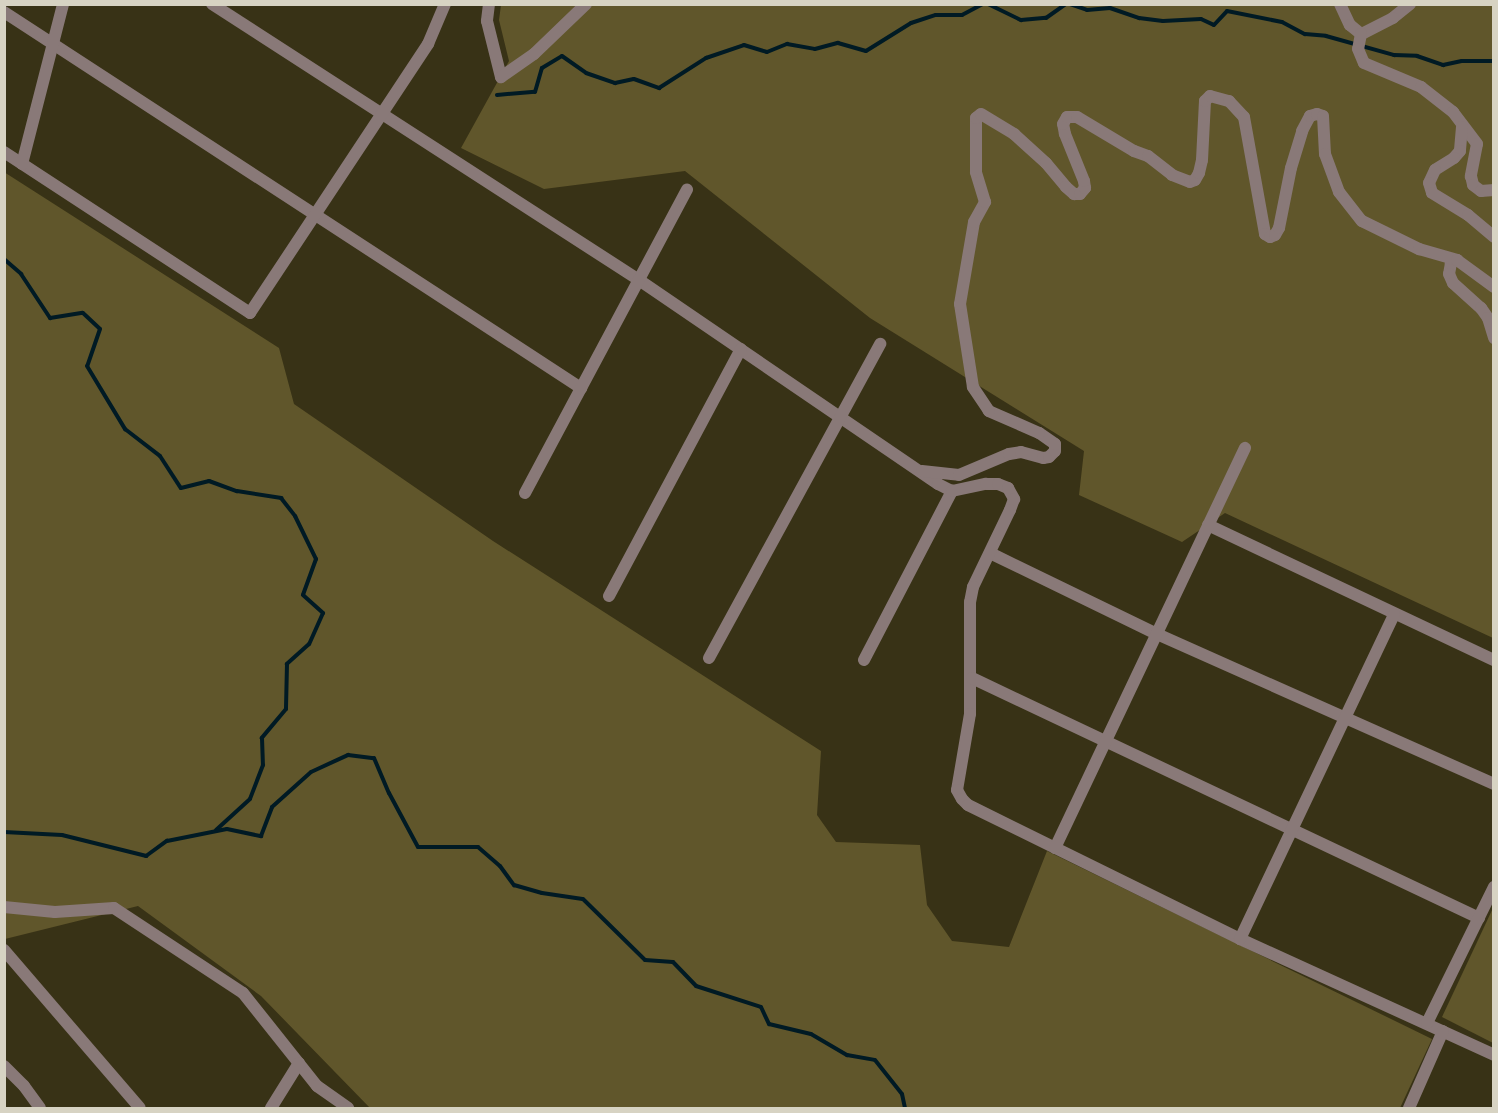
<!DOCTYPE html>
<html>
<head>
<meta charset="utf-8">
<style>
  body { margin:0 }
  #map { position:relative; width:1498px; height:1113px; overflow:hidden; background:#383216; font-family:Mulish,sans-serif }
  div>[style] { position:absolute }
  .green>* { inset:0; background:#60562b }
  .stream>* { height:4px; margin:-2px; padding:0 2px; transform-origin:2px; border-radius:2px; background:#001a24 }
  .street>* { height:12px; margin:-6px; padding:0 6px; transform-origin:6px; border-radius:6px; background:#897978 }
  span { translate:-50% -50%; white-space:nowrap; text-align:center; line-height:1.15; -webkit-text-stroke:6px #383216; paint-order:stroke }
  .frame { position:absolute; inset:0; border:6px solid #d7d3c3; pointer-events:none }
</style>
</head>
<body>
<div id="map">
  <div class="green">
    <div style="clip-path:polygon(501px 5px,1493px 5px,1493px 638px,1225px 513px,1182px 542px,1079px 495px,1084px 451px,870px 318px,685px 171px,544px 189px,461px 148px,509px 61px,499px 20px)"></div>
    <div style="clip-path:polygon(4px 172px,279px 348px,294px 404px,493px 541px,821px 751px,817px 815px,836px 842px,920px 845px,927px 905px,952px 941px,1009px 947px,1047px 851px,1432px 1039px,1400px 1108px,370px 1108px,261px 996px,138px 906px,5px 939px)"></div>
    <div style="clip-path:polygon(1493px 908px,1494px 1043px,1493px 1043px,1442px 1017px)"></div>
  </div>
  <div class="stream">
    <div style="left:988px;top:4px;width:37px;rotate:26deg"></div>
    <div style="left:1021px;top:20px;width:25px;rotate:-5deg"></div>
    <div style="left:1046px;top:18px;width:24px;rotate:-35deg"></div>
    <div style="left:1070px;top:4px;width:18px;rotate:19deg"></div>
    <div style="left:1087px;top:10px;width:23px;rotate:-5deg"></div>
    <div style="left:1110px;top:8px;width:31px;rotate:19deg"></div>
    <div style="left:1139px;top:18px;width:24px;rotate:7deg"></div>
    <div style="left:1163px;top:21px;width:38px;rotate:-3deg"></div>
    <div style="left:1201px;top:19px;width:14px;rotate:25deg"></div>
    <div style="left:1214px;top:25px;width:19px;rotate:-47deg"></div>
    <div style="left:1227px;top:11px;width:56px;rotate:11.3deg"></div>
    <div style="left:1282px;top:22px;width:26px;rotate:28deg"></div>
    <div style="left:1305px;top:34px;width:21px;rotate:5deg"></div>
    <div style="left:1326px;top:36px;width:71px;rotate:15.6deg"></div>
    <div style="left:1394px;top:55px;width:23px;rotate:2deg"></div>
    <div style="left:1417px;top:56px;width:28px;rotate:19deg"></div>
    <div style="left:1443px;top:65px;width:19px;rotate:-12deg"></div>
    <div style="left:1462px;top:61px;width:32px"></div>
    <div style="left:497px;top:95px;width:38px;rotate:-5deg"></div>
    <div style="left:535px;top:92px;width:25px;rotate:-74deg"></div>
    <div style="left:542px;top:68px;width:23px;rotate:-31deg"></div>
    <div style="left:562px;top:56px;width:29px;rotate:35deg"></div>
    <div style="left:586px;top:73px;width:31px;rotate:19deg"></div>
    <div style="left:615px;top:83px;width:19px;rotate:-12deg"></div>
    <div style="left:634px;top:79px;width:27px;rotate:20deg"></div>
    <div style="left:659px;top:88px;width:56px;rotate:-32.6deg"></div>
    <div style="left:706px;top:58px;width:40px;rotate:-18.9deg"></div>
    <div style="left:744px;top:45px;width:24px;rotate:17deg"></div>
    <div style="left:767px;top:52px;width:22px;rotate:-22deg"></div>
    <div style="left:787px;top:44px;width:28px;rotate:10deg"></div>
    <div style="left:815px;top:49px;width:24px;rotate:-15deg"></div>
    <div style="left:838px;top:43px;width:29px;rotate:16deg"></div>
    <div style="left:866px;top:51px;width:53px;rotate:-31.9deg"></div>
    <div style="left:911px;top:23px;width:26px;rotate:-18deg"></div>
    <div style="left:936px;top:15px;width:26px"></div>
    <div style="left:962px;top:15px;width:24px;rotate:-28deg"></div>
    <div style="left:4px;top:259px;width:23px;rotate:41deg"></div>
    <div style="left:21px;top:274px;width:53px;rotate:56.6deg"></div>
    <div style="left:50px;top:318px;width:33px;rotate:-9deg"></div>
    <div style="left:83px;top:313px;width:23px;rotate:43deg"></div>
    <div style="left:100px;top:329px;width:39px;rotate:109deg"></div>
    <div style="left:87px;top:366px;width:74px;rotate:58.9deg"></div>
    <div style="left:125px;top:429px;width:44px;rotate:37.6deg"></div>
    <div style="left:160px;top:456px;width:38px;rotate:57deg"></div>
    <div style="left:181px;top:488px;width:29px;rotate:-14deg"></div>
    <div style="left:209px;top:481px;width:30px;rotate:20deg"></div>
    <div style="left:237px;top:491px;width:45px;rotate:9deg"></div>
    <div style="left:281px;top:498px;width:23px;rotate:52deg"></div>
    <div style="left:295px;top:516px;width:48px;rotate:64deg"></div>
    <div style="left:316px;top:559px;width:38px;rotate:110deg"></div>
    <div style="left:303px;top:595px;width:27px;rotate:42deg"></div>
    <div style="left:323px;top:613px;width:34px;rotate:114deg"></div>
    <div style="left:309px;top:644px;width:30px;rotate:138deg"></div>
    <div style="left:287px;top:664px;width:45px;rotate:91.3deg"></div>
    <div style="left:286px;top:709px;width:38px;rotate:130deg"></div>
    <div style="left:262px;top:738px;width:27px;rotate:88deg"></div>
    <div style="left:263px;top:765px;width:36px;rotate:111deg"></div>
    <div style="left:250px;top:799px;width:46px;rotate:137.6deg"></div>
    <div style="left:4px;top:832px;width:58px;rotate:3deg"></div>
    <div style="left:62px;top:835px;width:87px;rotate:14deg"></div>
    <div style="left:146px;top:856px;width:26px;rotate:-36deg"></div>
    <div style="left:167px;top:841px;width:61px;rotate:-11.3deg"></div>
    <div style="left:227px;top:829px;width:35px;rotate:12deg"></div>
    <div style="left:261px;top:836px;width:31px;rotate:-69deg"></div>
    <div style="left:272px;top:807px;width:52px;rotate:-41.9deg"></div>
    <div style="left:311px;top:772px;width:41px;rotate:-24.7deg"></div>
    <div style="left:348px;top:755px;width:26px;rotate:7deg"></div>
    <div style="left:374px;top:758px;width:38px;rotate:67deg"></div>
    <div style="left:389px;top:793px;width:61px;rotate:61.8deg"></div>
    <div style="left:418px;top:847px;width:60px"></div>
    <div style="left:478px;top:847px;width:29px;rotate:41deg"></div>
    <div style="left:500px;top:866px;width:24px;rotate:54deg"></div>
    <div style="left:514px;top:885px;width:29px;rotate:16deg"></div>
    <div style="left:542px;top:893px;width:41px;rotate:8.3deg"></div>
    <div style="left:583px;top:899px;width:87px;rotate:44.5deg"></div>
    <div style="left:645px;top:960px;width:28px;rotate:4deg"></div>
    <div style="left:673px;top:962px;width:33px;rotate:46deg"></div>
    <div style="left:696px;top:986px;width:68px;rotate:17.9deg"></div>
    <div style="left:761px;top:1007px;width:19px;rotate:65deg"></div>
    <div style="left:769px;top:1024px;width:43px;rotate:13.4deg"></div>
    <div style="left:811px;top:1034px;width:42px;rotate:30.3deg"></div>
    <div style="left:847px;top:1055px;width:28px;rotate:10deg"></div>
    <div style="left:875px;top:1060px;width:43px;rotate:51.5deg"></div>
    <div style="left:902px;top:1094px;width:14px;rotate:78deg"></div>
  </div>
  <div class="street">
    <div style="left:212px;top:4px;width:508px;rotate:32.88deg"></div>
    <div style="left:639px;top:280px;width:362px;rotate:34.3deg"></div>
    <div style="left:938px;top:484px;width:16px;rotate:27deg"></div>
    <div style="left:489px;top:4px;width:17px;rotate:97deg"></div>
    <div style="left:487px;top:21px;width:58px;rotate:76deg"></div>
    <div style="left:501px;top:77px;width:40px;rotate:-34.9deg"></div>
    <div style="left:534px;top:54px;width:72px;rotate:-43.9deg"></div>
    <div style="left:1340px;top:4px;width:23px;rotate:65deg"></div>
    <div style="left:1350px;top:25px;width:14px;rotate:39deg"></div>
    <div style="left:1410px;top:4px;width:22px;rotate:141deg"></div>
    <div style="left:1393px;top:18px;width:36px;rotate:153deg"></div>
    <div style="left:1361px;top:34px;width:15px;rotate:101deg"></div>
    <div style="left:1358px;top:49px;width:15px;rotate:67deg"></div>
    <div style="left:1364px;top:63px;width:62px;rotate:22.8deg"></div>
    <div style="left:1421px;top:87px;width:41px;rotate:38deg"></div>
    <div style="left:1453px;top:112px;width:40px;rotate:53deg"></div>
    <div style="left:1477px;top:144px;width:33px;rotate:101deg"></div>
    <div style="left:1471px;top:176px;width:9px;rotate:77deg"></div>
    <div style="left:1473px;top:185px;width:10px;rotate:37deg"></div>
    <div style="left:1481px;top:191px;width:13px;rotate:-4deg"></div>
    <div style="left:4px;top:12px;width:689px;rotate:33.09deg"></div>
    <div style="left:1462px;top:127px;width:24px;rotate:95deg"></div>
    <div style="left:1460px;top:151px;width:9px;rotate:131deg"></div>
    <div style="left:1454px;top:158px;width:22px;rotate:148deg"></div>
    <div style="left:1435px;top:170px;width:14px;rotate:115deg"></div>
    <div style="left:1429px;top:183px;width:10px;rotate:73deg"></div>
    <div style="left:1432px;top:193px;width:42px;rotate:31.4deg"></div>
    <div style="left:1468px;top:215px;width:34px;rotate:40deg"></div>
    <div style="left:4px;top:152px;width:294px;rotate:33.2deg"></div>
    <div style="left:250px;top:313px;width:323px;rotate:-56.5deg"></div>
    <div style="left:428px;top:44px;width:43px;rotate:-67deg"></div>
    <div style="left:22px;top:164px;width:165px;rotate:-75.6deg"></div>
    <div style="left:1457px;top:260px;width:7px;rotate:153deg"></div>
    <div style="left:1451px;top:263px;width:11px;rotate:100deg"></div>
    <div style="left:1449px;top:274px;width:10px;rotate:66deg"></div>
    <div style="left:1453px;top:283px;width:38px;rotate:42deg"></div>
    <div style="left:1481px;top:308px;width:12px;rotate:55deg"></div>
    <div style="left:1488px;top:318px;width:21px;rotate:73deg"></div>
    <div style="left:922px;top:471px;width:37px;rotate:6deg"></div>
    <div style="left:959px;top:475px;width:54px;rotate:-22.8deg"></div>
    <div style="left:1009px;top:454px;width:12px;rotate:-9deg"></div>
    <div style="left:1021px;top:452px;width:23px;rotate:15deg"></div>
    <div style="left:1043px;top:458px;width:6px;rotate:-9deg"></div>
    <div style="left:1049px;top:457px;width:8px;rotate:-45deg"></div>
    <div style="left:1055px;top:451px;width:7px;rotate:-90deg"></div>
    <div style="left:1055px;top:444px;width:19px;rotate:-145deg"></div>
    <div style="left:1039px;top:433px;width:55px;rotate:-156.3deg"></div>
    <div style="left:989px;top:411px;width:29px;rotate:-124deg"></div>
    <div style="left:973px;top:387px;width:84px;rotate:-98.9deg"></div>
    <div style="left:960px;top:304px;width:83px;rotate:-80.3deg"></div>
    <div style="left:974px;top:222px;width:23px;rotate:-61deg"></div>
    <div style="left:985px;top:202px;width:31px;rotate:-107deg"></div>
    <div style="left:976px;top:172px;width:54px;rotate:-90deg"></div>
    <div style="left:976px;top:118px;width:6px;rotate:-39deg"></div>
    <div style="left:981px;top:114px;width:39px;rotate:31deg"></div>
    <div style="left:1014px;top:134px;width:43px;rotate:42.2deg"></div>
    <div style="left:1046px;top:163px;width:31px;rotate:50deg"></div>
    <div style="left:1066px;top:187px;width:11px;rotate:41deg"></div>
    <div style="left:1074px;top:194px;width:6px"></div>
    <div style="left:1080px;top:194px;width:8px;rotate:-50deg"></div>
    <div style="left:1085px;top:188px;width:7px;rotate:-98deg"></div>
    <div style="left:1084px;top:181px;width:51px;rotate:-112deg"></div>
    <div style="left:1065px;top:134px;width:10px;rotate:-101deg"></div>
    <div style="left:1063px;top:124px;width:8px;rotate:-60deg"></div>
    <div style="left:1067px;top:117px;width:10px"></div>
    <div style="left:1077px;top:117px;width:66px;rotate:30.8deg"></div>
    <div style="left:1134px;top:151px;width:15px;rotate:20deg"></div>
    <div style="left:1148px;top:156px;width:31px;rotate:38deg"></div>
    <div style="left:1172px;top:175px;width:19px;rotate:21deg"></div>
    <div style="left:1190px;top:182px;width:5px;rotate:-22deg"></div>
    <div style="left:1195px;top:180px;width:8px;rotate:-60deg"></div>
    <div style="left:1199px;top:173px;width:13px;rotate:-77deg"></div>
    <div style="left:1202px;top:160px;width:59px;rotate:-87.1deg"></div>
    <div style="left:1205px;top:101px;width:7px;rotate:-45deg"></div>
    <div style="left:1210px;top:96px;width:20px;rotate:15deg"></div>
    <div style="left:1229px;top:101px;width:22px;rotate:47deg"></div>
    <div style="left:1244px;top:117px;width:119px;rotate:79.8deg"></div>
    <div style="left:1265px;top:234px;width:6px;rotate:31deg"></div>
    <div style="left:1270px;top:237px;width:5px;rotate:-22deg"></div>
    <div style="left:1275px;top:235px;width:8px;rotate:-60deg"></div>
    <div style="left:1279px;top:228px;width:61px;rotate:-78.7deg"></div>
    <div style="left:1291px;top:168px;width:39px;rotate:-73deg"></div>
    <div style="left:1302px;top:131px;width:17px;rotate:-62deg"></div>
    <div style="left:1310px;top:116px;width:7px;rotate:-16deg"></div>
    <div style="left:1317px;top:114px;width:6px;rotate:18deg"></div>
    <div style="left:1323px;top:116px;width:38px;rotate:87deg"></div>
    <div style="left:1325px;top:154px;width:40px;rotate:69.8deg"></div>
    <div style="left:1339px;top:192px;width:37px;rotate:52deg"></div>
    <div style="left:1362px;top:221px;width:64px;rotate:26.2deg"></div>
    <div style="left:1419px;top:249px;width:40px;rotate:16deg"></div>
    <div style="left:1457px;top:260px;width:46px;rotate:36.1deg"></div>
    <div style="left:525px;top:493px;width:344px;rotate:-61.9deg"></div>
    <div style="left:1208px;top:525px;width:316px;rotate:25.3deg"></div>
    <div style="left:990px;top:553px;width:186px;rotate:25.9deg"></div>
    <div style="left:1157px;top:634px;width:369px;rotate:24deg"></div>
    <div style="left:609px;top:596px;width:280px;rotate:-61.9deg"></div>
    <div style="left:709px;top:658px;width:358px;rotate:-61.4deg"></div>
    <div style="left:864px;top:660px;width:191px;rotate:-62.5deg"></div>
    <div style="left:952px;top:491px;width:35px;rotate:-12deg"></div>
    <div style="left:986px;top:484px;width:12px"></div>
    <div style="left:998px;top:484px;width:11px;rotate:22deg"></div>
    <div style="left:1008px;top:488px;width:13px;rotate:61deg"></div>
    <div style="left:1014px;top:499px;width:12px;rotate:110deg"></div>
    <div style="left:1010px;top:510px;width:85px;rotate:115.7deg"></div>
    <div style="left:973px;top:587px;width:15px;rotate:101deg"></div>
    <div style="left:970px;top:602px;width:112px;rotate:90deg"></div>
    <div style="left:970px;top:714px;width:77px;rotate:99.7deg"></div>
    <div style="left:957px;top:790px;width:10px;rotate:61deg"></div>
    <div style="left:962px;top:799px;width:8px;rotate:45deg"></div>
    <div style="left:968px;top:805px;width:303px;rotate:26.2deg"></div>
    <div style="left:1240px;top:939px;width:279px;rotate:24.5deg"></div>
    <div style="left:972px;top:678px;width:561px;rotate:25.33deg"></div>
    <div style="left:1055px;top:848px;width:443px;rotate:-64.6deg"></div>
    <div style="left:4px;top:907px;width:51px;rotate:5.6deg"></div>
    <div style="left:55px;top:912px;width:59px;rotate:-3.9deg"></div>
    <div style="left:114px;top:908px;width:154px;rotate:33.4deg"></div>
    <div style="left:243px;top:993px;width:119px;rotate:51.5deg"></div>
    <div style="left:317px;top:1086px;width:38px;rotate:35deg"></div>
    <div style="left:1240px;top:939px;width:359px;rotate:-64.6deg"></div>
    <div style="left:4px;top:950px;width:208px;rotate:49.3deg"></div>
    <div style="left:1427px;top:1023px;width:152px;rotate:-63.8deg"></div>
    <div style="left:4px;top:1066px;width:28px;rotate:45deg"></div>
    <div style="left:24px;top:1086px;width:27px;rotate:54deg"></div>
    <div style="left:271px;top:1108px;width:53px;rotate:-58.1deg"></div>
    <div style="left:1409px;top:1108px;width:84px;rotate:-66.2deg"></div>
  </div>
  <div class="frame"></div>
</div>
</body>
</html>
